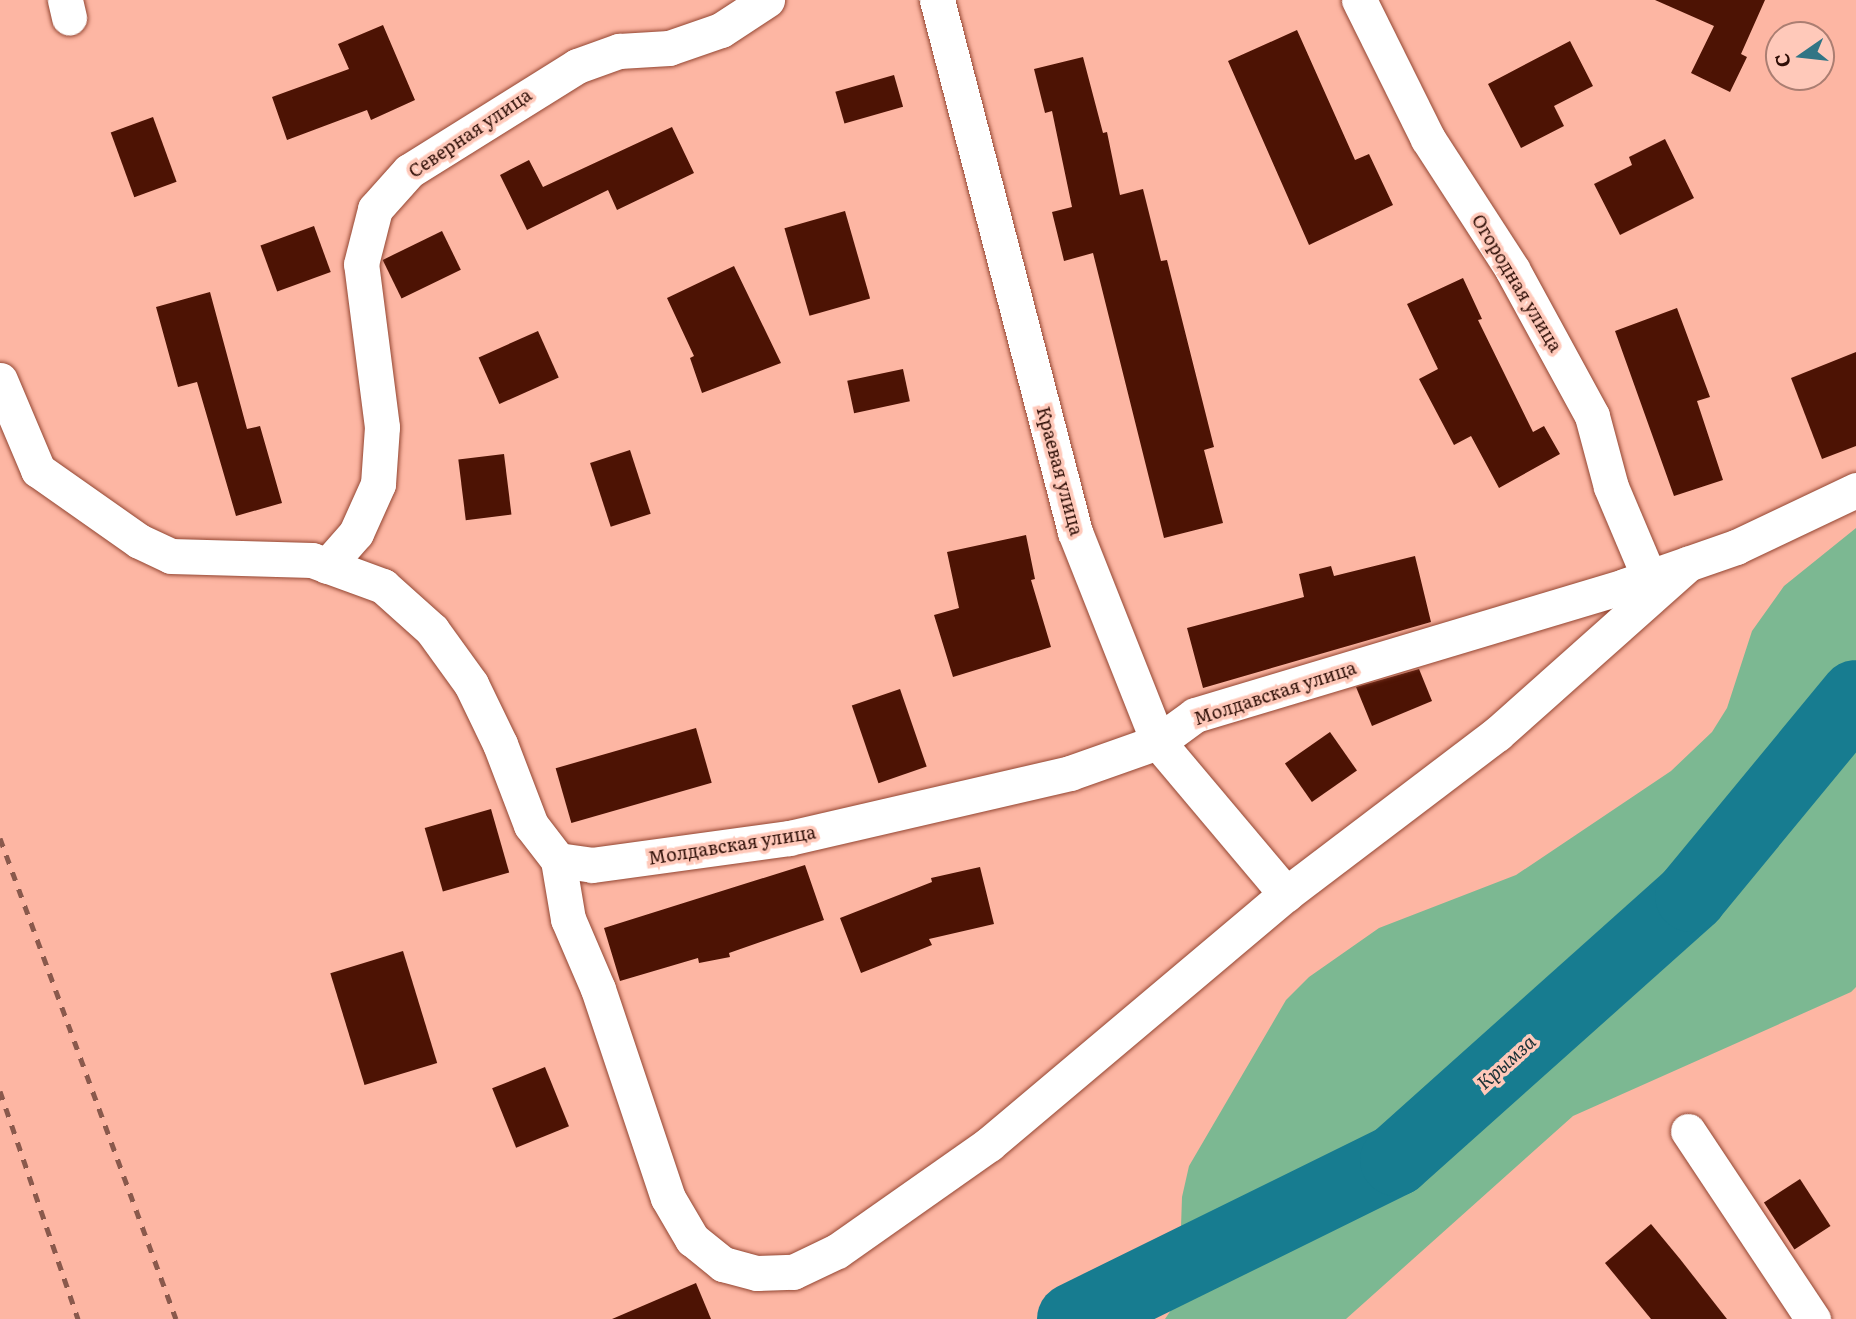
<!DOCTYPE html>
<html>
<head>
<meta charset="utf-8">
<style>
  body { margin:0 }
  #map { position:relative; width:1856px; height:1319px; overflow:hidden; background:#fdb6a3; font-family:Literata,serif }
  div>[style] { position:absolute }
  .green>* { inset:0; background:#7cb892 }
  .river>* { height:72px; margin:-36px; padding:0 36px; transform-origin:36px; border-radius:36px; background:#177c90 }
  .building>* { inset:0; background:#4d1304; transform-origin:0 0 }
  .roads { filter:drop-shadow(0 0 2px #934632) drop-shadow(0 0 2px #934632) }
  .minor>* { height:35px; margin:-17.5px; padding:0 17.5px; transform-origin:17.5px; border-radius:17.5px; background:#fff }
  .rail>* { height:5px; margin-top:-2.5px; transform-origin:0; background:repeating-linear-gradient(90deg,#8a594c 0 9px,transparent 0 18px) }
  span { translate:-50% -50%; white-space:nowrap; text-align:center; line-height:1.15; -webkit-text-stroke:7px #ffc9ba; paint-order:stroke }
  .street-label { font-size:18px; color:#2e0e06 }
  .water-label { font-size:19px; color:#1b3035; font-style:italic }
  .north { position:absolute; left:1765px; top:21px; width:70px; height:70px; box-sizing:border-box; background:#ffc9ba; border:2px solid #ab7e72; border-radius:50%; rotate:256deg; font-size:19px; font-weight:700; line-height:28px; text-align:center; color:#2e0e06 }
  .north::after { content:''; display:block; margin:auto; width:24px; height:32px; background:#317585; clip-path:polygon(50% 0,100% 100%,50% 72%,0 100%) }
</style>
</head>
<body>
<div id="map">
  <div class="green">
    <div style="clip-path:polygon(1856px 528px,1856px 987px,1851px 992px,1573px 1116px,1346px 1319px,1165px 1319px,1171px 1310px,1180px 1257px,1182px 1197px,1189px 1166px,1286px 1000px,1309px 977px,1379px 928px,1516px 875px,1671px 771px,1712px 732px,1727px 708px,1752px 631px,1784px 586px)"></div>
  </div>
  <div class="river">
    <div style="left:1073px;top:1319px;width:360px;rotate:-26.2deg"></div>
    <div style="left:1396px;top:1160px;width:396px;rotate:-41.8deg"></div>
    <div style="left:1691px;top:896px;width:259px;rotate:-50.5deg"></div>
  </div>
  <div class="building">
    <div style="clip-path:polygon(1655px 0,1765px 0,1741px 54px,1747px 57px,1730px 92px,1691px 73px,1714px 26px)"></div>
    <div style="clip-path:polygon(383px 25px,415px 100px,371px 120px,367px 110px,287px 140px,272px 97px,349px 69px,338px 44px)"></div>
    <div style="clip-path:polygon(1297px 30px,1355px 160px,1369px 154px,1393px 205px,1309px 245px,1228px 61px)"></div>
    <div style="clip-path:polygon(1570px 41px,1593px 86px,1554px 106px,1564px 126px,1521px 148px,1488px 84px)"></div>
    <div style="clip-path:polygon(1083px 57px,1103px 133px,1107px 132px,1120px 195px,1143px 189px,1161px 261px,1167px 260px,1214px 447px,1204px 450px,1223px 523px,1164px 538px,1093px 253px,1064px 261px,1052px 212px,1072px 207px,1052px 111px,1045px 113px,1034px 69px)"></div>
    <div style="left:894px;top:75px;width:33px;height:61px;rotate:74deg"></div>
    <div style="left:153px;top:117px;width:69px;height:45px;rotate:70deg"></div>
    <div style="clip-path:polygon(672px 127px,694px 173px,617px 210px,608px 190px,527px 230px,500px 175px,529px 160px,543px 187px)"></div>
    <div style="clip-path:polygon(1665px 139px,1694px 198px,1620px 235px,1594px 184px,1632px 165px,1629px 157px)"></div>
    <div style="left:845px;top:211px;width:91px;height:63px;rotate:74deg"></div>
    <div style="left:314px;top:226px;width:49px;height:57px;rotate:70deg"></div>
    <div style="left:442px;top:231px;width:43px;height:66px;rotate:64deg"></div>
    <div style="clip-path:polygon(734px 266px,781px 363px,702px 393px,690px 358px,694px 356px,667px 298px)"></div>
    <div style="clip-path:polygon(1463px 278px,1482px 319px,1478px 320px,1533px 432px,1544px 426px,1560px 454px,1499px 488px,1471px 436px,1454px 445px,1419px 379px,1438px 369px,1407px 304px)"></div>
    <div style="clip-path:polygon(210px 292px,247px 429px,260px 426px,282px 503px,236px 516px,197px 382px,178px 387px,156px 307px)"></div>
    <div style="clip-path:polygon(1677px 308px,1710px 397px,1697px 401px,1723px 480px,1674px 496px,1615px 331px)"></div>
    <div style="left:538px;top:331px;width:51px;height:65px;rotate:66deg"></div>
    <div style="clip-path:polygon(1856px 352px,1856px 446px,1822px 459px,1791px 378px)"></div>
    <div style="left:903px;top:369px;width:33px;height:57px;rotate:78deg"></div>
    <div style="left:630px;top:450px;width:67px;height:42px;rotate:72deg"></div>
    <div style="left:504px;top:454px;width:61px;height:46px;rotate:83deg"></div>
    <div style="clip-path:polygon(1026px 535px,1035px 579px,1031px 580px,1051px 647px,953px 677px,934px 615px,959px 608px,947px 552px)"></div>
    <div style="clip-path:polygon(1415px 556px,1431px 622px,1203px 688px,1187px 628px,1304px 597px,1299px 574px,1331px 566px,1334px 576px)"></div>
    <div style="clip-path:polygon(1419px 669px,1432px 701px,1372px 726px,1356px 687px)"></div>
    <div style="left:900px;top:689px;width:82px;height:51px;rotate:71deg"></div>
    <div style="left:696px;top:728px;width:57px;height:146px;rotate:74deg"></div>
    <div style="left:1330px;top:732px;width:47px;height:55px;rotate:55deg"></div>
    <div style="left:491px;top:809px;width:66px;height:69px;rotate:74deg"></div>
    <div style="clip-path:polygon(805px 865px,824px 920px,729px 953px,730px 957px,699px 963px,698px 958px,620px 981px,604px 928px)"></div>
    <div style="clip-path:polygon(980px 867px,994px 924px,929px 939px,932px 945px,861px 973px,840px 918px,932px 882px,931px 878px)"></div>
    <div style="left:403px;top:951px;width:117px;height:76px;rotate:73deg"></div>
    <div style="left:545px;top:1067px;width:64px;height:57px;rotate:68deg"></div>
    <div style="left:1800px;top:1179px;width:56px;height:43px;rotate:57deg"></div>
    <div style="clip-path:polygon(1651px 1224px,1680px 1259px,1727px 1319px,1651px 1319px,1605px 1263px)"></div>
    <div style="clip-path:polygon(696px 1283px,711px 1319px,612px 1319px)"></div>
  </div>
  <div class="roads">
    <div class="minor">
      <div style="left:65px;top:0;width:18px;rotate:77deg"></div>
      <div style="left:937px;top:0;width:550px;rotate:75.46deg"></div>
      <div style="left:1075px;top:532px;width:226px;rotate:68.4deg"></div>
      <div style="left:1158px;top:742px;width:199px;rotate:49.9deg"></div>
      <div style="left:1359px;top:0;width:155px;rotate:63.6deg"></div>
      <div style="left:1428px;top:139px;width:155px;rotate:57.1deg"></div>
      <div style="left:1512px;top:269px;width:167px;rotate:61.4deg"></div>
      <div style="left:1592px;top:416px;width:73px;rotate:75deg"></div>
      <div style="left:1611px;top:487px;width:98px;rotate:67.1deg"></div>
      <div style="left:0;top:380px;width:98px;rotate:67.1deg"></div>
      <div style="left:38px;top:470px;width:123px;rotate:35.1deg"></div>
      <div style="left:139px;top:541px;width:35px;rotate:25deg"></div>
      <div style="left:171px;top:556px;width:141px;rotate:1.6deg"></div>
      <div style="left:312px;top:560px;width:76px;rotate:20.1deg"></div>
      <div style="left:383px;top:586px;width:66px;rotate:41.9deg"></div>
      <div style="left:432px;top:630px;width:67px;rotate:54.2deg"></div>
      <div style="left:471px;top:684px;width:67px;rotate:64.2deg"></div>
      <div style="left:500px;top:744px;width:87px;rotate:69.1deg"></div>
      <div style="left:531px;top:825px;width:44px;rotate:52.4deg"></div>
      <div style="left:558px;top:860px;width:60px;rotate:80.4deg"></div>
      <div style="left:568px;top:919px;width:76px;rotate:66.8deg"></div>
      <div style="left:598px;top:989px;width:220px;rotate:71.5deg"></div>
      <div style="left:668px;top:1198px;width:48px;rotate:59.7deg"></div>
      <div style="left:692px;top:1239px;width:40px;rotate:39deg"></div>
      <div style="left:723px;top:1264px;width:35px;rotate:15deg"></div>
      <div style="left:757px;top:1273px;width:36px;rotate:-2deg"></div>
      <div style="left:793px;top:1272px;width:49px;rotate:-25.5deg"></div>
      <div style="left:837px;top:1251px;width:186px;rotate:-35.1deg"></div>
      <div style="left:989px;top:1144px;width:388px;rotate:-40.1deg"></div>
      <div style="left:1286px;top:894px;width:265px;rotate:-37.2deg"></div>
      <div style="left:1497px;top:734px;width:256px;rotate:-41.7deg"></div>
      <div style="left:327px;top:566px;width:44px;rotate:-48.7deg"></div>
      <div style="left:356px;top:533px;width:54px;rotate:-65.8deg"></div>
      <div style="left:378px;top:484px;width:57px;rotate:-86deg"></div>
      <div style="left:382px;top:427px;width:164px;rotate:-97.3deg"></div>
      <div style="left:361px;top:264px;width:57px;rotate:-75.7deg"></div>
      <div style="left:375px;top:209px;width:51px;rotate:-48.2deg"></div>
      <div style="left:409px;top:171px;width:198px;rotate:-32deg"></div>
      <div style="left:577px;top:66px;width:45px;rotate:-19.7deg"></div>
      <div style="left:619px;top:51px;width:50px;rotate:-3.4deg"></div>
      <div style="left:669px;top:48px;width:55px;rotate:-19.1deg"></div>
      <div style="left:721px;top:30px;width:55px;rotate:-33.1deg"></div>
      <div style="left:558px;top:860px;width:34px;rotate:8deg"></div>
      <div style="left:592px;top:865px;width:199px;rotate:-7.8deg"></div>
      <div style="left:789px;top:838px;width:288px;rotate:-13deg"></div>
      <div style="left:1070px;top:773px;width:93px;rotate:-19.4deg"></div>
      <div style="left:1158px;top:742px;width:46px;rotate:-36.1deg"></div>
      <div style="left:1195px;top:715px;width:448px;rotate:-16.7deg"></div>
      <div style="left:1624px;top:586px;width:119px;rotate:-19.2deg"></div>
      <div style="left:1736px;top:547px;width:133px;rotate:-25.4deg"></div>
      <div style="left:1688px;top:1131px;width:226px;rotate:56.4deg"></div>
    </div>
  </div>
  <div class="rail">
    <div style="left:0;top:838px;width:512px;rotate:69.9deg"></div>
    <div style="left:0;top:1091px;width:241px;rotate:71.1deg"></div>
  </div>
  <div class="street-label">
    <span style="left:470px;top:133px;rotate:-34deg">Северная улица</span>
    <span style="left:1517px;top:283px;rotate:59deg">Огородная улица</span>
    <span style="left:1060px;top:471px;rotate:75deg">Краевая улица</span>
    <span style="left:1275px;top:693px;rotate:-18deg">Молдавская улица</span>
    <span style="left:732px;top:845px;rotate:-9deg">Молдавская улица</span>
  </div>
  <div class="water-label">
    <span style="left:1506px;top:1062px;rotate:-42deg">Крымза</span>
  </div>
  <div class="north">С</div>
</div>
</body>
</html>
